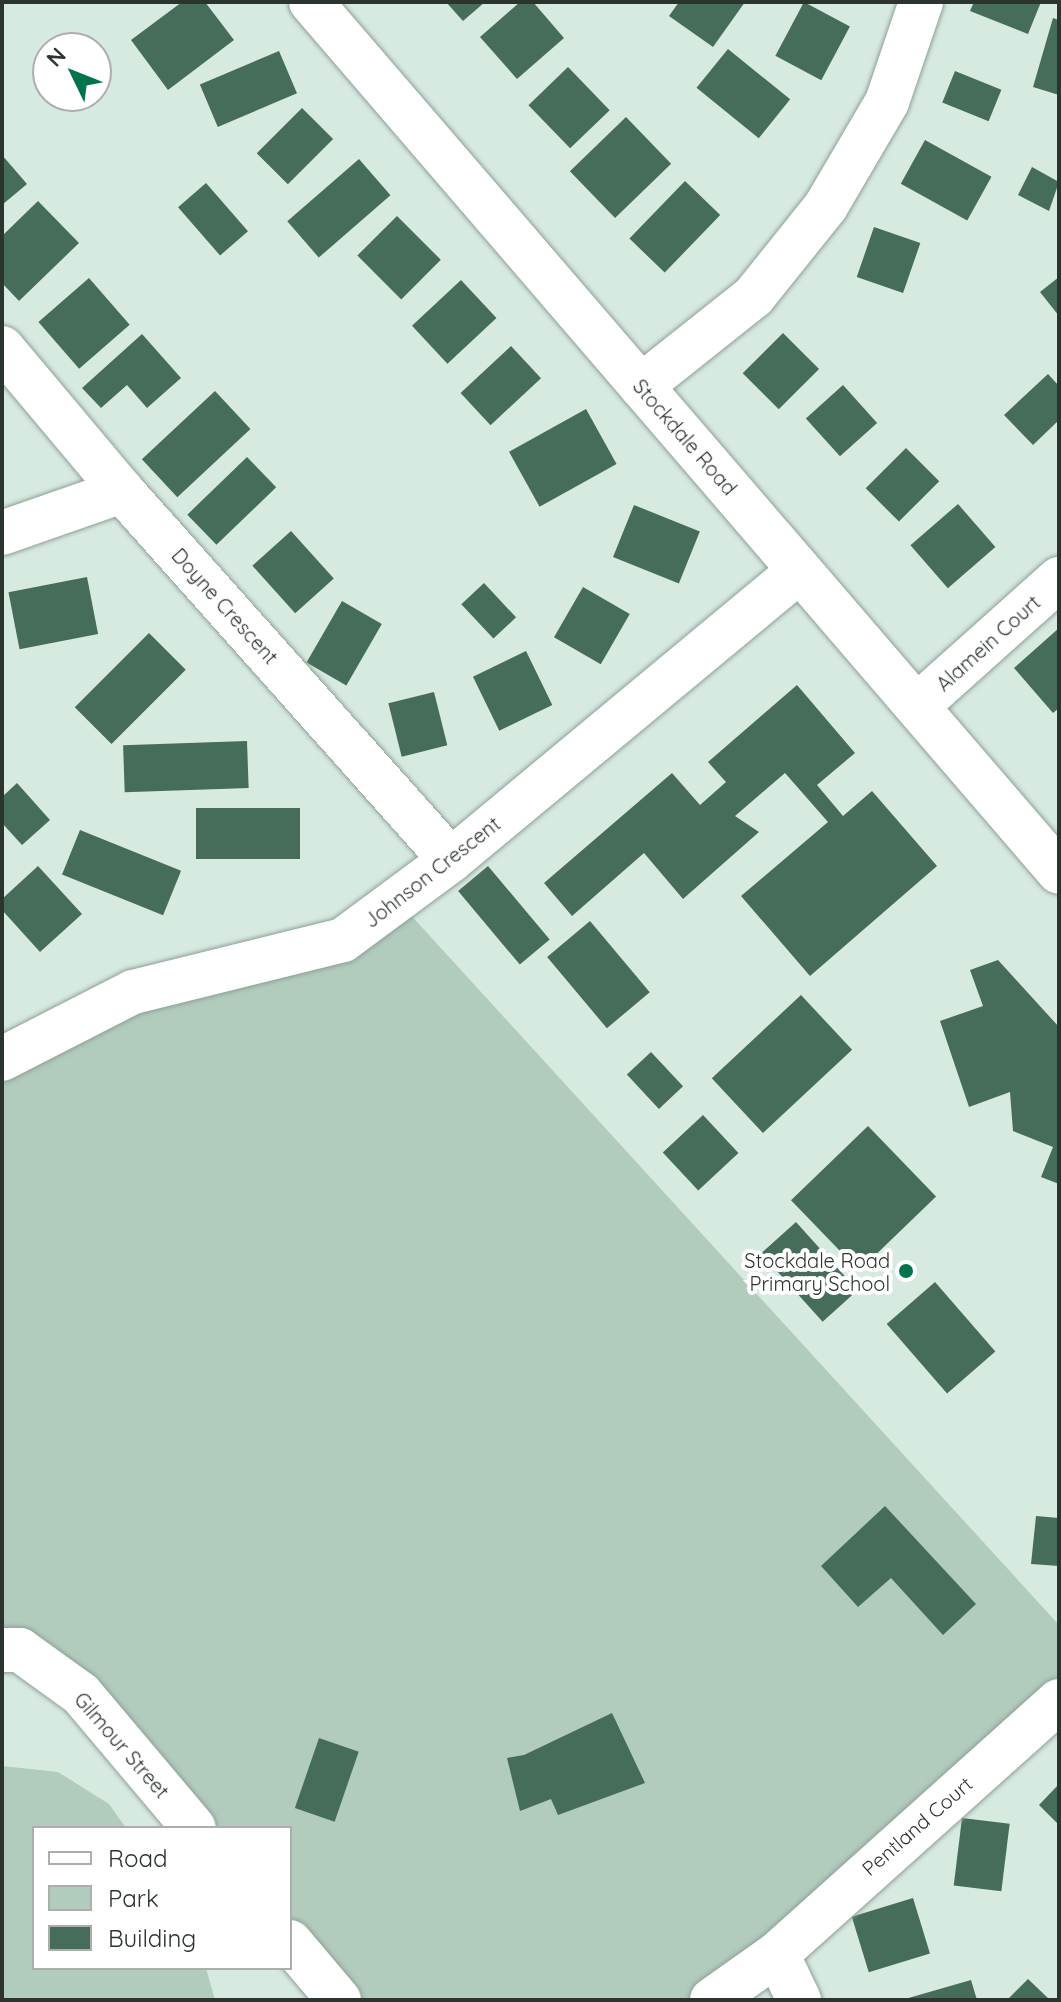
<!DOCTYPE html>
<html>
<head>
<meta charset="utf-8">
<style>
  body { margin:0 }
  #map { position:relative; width:1061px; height:2002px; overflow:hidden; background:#d7eae0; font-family:Quicksand,sans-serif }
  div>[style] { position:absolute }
  .green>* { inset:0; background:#b1cbbd }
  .building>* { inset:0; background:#456d59; transform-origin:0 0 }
  .roads { filter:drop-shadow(0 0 2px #8ea096) drop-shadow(0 0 2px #8ea096) }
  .minor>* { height:44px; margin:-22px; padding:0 22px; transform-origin:22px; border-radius:22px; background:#fff }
  .dots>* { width:22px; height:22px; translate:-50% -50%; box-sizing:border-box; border:4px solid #fff; border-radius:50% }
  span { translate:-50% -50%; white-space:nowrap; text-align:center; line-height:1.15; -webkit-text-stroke:8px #fff; paint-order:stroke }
  .street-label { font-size:20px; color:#2c342f }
  .poi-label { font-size:20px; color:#2c342f }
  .right { translate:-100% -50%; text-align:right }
  .frame { position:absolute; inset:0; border:4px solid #2c342f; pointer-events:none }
  .legend { position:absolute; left:32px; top:1826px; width:260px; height:144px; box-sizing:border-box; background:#fff; border:2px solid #abaeac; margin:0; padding:10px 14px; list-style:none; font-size:24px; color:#2c342f }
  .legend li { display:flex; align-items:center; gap:16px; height:40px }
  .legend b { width:40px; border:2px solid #abaeac }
  .north { position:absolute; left:32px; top:32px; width:80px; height:80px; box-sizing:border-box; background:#fff; border:2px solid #abaeac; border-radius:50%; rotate:313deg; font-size:22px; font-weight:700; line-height:32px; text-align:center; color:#2c342f }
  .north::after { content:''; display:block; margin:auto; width:28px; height:36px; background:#02744d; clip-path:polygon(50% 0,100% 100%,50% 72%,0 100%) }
</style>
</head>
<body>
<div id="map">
  <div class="green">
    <div style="clip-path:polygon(397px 900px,1059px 1625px,1059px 1701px,712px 2000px,339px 2000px,290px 1942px,290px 1828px,194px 1828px,2px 1650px,2px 1059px)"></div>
    <div style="clip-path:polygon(2px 1766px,58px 1772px,109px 1804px,126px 1828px,34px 1828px,34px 1968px,206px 1968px,215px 2000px,2px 2000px)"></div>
  </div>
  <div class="building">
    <div style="clip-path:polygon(182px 2px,205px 2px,234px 40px,168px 90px,131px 40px)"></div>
    <div style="clip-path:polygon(446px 2px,485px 2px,463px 21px)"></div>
    <div style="clip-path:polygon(520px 2px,533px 2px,564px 38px,517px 79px,480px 37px)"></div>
    <div style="clip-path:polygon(679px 2px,745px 2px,713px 47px,669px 16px)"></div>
    <div style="left:804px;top:2px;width:52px;height:61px;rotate:28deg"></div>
    <div style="clip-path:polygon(974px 2px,1041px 2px,1028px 34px,970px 11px)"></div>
    <div style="clip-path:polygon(1053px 18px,1059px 20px,1059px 95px,1033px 87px)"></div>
    <div style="left:728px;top:49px;width:80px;height:50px;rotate:39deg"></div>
    <div style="left:279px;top:51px;width:46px;height:86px;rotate:67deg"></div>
    <div style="left:568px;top:67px;width:60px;height:55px;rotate:46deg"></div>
    <div style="left:955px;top:71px;width:50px;height:34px;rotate:22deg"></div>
    <div style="left:302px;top:108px;width:44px;height:64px;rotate:45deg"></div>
    <div style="left:626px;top:117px;width:65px;height:78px;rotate:46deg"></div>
    <div style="left:925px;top:140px;width:76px;height:50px;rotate:29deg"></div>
    <div style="clip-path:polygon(2px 155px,27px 184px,2px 205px)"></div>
    <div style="left:359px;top:159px;width:48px;height:95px;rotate:49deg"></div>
    <div style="clip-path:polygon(1032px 167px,1059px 182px,1049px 211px,1018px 195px)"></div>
    <div style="left:685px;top:181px;width:49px;height:80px;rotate:44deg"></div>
    <div style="left:206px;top:183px;width:64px;height:37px;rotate:49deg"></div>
    <div style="clip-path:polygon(38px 201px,79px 243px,19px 301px,2px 283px,2px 236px)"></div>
    <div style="left:397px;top:216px;width:62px;height:56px;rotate:45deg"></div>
    <div style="left:874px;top:227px;width:49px;height:53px;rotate:19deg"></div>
    <div style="clip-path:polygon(1059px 277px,1059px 316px,1040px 292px)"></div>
    <div style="left:89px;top:278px;width:62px;height:67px;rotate:49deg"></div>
    <div style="left:461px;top:280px;width:52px;height:67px;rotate:47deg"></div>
    <div style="left:783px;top:333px;width:51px;height:57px;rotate:45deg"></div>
    <div style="clip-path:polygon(142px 334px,181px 378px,147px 408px,127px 385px,101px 408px,82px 388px)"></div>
    <div style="left:511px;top:346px;width:44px;height:69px;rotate:47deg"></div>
    <div style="clip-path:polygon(1048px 374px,1059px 386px,1059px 420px,1033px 445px,1004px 415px)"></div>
    <div style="left:843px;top:385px;width:51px;height:50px;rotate:48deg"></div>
    <div style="left:215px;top:391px;width:52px;height:100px;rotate:47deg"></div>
    <div style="left:586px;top:409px;width:63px;height:88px;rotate:61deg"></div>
    <div style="left:906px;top:448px;width:47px;height:57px;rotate:45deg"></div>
    <div style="left:247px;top:457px;width:42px;height:83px;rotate:46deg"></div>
    <div style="left:958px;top:504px;width:57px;height:63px;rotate:49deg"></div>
    <div style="left:634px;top:505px;width:71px;height:56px;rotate:22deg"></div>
    <div style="left:291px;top:531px;width:64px;height:52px;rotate:48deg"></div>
    <div style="left:87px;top:577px;width:58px;height:80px;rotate:79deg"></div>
    <div style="left:484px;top:583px;width:47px;height:31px;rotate:47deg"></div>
    <div style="left:583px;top:587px;width:54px;height:58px;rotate:30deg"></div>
    <div style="left:342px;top:601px;width:46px;height:71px;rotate:30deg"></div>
    <div style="clip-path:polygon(1059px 628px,1059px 708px,1053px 713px,1014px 668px)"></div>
    <div style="left:149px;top:633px;width:52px;height:105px;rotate:45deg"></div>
    <div style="left:526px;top:651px;width:60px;height:59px;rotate:64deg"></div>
    <div style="clip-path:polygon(797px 685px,855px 753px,817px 785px,843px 816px,872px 791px,937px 866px,810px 976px,741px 896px,828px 822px,785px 773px,735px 816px,759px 832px,683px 899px,644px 853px,572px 916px,544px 883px,672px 773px,700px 805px,726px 782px,708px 762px)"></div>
    <div style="left:434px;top:692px;width:55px;height:47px;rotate:76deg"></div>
    <div style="left:247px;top:741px;width:47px;height:124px;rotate:88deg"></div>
    <div style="clip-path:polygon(17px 783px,50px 820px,22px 845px,2px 823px,2px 797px)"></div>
    <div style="left:196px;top:808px;width:104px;height:51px"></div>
    <div style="left:80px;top:830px;width:109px;height:48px;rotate:22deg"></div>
    <div style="clip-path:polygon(38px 866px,82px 914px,40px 952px,2px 910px,2px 899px)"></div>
    <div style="left:488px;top:866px;width:96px;height:39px;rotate:50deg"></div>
    <div style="left:590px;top:921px;width:93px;height:56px;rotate:50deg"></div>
    <div style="clip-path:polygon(998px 960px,1059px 1027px,1059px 1184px,1041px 1177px,1053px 1147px,1013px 1131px,1010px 1092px,969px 1107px,940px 1021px,983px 1006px,970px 970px)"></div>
    <div style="left:801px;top:995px;width:75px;height:122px;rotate:47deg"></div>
    <div style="left:651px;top:1052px;width:47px;height:33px;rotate:47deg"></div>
    <div style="left:703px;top:1115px;width:52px;height:55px;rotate:47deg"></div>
    <div style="left:868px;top:1126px;width:98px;height:107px;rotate:46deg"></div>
    <div style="left:796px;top:1222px;width:92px;height:47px;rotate:48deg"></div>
    <div style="left:935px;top:1282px;width:92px;height:64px;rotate:49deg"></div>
    <div style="clip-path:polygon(885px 1506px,976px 1604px,943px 1635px,891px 1578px,858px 1607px,821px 1566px)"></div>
    <div style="clip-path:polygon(1036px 1516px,1059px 1518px,1059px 1566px,1031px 1564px)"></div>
    <div style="clip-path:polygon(612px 1713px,645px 1783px,558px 1815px,551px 1799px,520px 1811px,507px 1758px,524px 1755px)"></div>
    <div style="left:319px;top:1738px;width:42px;height:74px;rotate:19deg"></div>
    <div style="clip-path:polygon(1059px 1784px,1059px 1825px,1039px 1805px)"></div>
    <div style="left:962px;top:1818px;width:48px;height:68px;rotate:7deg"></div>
    <div style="left:913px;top:1898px;width:58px;height:64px;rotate:73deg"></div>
    <div style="clip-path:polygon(1028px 1979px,1050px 2000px,1007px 2000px)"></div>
    <div style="clip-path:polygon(971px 1980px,977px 2000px,905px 2000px,905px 1999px)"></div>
  </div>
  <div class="roads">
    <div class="minor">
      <div style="left:311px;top:2px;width:1147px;rotate:49.31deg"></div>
      <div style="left:2px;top:348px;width:187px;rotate:50deg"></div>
      <div style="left:122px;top:491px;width:494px;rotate:48.3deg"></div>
      <div style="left:641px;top:386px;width:144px;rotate:-38.5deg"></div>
      <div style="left:754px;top:296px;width:115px;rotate:-51.3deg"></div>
      <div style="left:826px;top:206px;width:121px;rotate:-59.6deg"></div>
      <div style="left:887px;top:102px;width:106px;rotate:-71.2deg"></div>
      <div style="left:2px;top:533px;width:127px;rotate:-19.3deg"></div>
      <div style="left:917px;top:706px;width:191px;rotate:-41.8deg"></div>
      <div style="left:2px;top:1059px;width:147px;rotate:-27.1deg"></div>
      <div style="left:133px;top:992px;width:216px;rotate:-13.9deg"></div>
      <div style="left:343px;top:940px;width:134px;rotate:-36.5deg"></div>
      <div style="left:451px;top:860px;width:452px;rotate:-39.7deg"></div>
      <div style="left:2px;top:1650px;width:18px"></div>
      <div style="left:20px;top:1650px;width:75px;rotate:35.8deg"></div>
      <div style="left:81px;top:1694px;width:175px;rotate:49.9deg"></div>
      <div style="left:290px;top:1942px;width:76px;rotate:49.8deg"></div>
      <div style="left:777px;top:1954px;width:379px;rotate:-41.9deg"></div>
      <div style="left:712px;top:2000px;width:80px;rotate:-35.3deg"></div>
      <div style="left:777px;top:1954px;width:51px;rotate:64.4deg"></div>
    </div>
  </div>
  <div class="dots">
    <div style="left:906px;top:1271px;background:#02744d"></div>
  </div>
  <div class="street-label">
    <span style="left:685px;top:437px;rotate:49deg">Stockdale Road</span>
    <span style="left:225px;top:606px;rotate:48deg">Doyne Crescent</span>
    <span style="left:988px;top:643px;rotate:-42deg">Alamein Court</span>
    <span style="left:432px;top:872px;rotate:-38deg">Johnson Crescent</span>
    <span style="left:122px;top:1745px;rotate:49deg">Gilmour Street</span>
    <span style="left:917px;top:1826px;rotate:-41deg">Pentland Court</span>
  </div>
  <div class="poi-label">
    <span class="right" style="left:890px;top:1272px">Stockdale Road<br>Primary School</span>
  </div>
  <div class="frame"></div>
  <ul class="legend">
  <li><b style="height:10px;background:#fff"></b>Road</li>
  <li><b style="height:22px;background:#b1cbbd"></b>Park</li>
  <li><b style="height:22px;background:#456d59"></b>Building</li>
  </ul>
  <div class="north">N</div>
</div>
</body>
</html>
